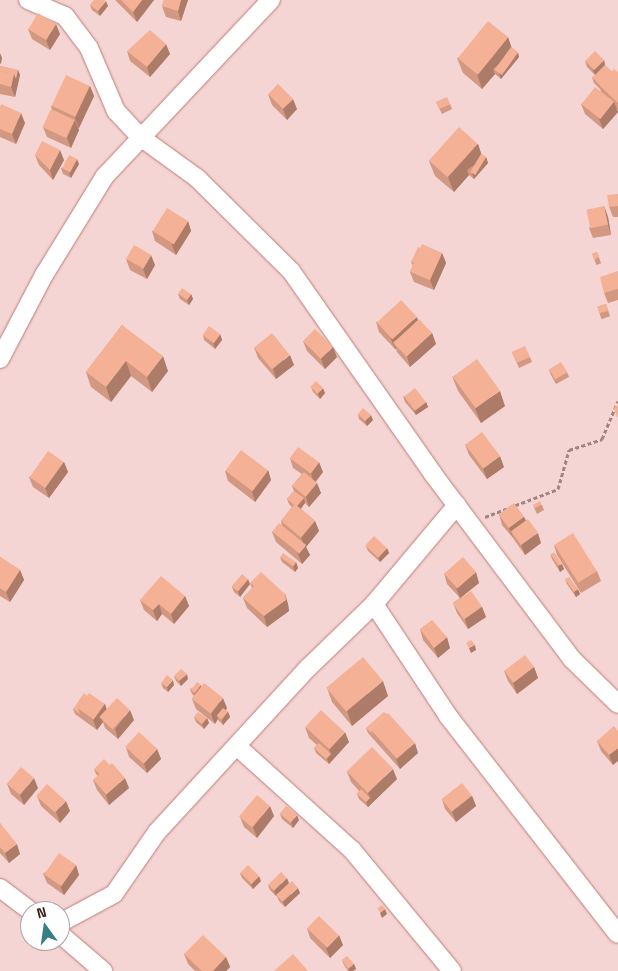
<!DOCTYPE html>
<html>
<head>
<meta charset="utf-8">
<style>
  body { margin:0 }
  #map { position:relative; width:618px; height:971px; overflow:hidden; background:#f4d5d3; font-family:"Space Grotesk",sans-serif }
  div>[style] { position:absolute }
  .path>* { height:3px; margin-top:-1.5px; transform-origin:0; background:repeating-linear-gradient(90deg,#a18482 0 4px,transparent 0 6.5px) }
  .roads { filter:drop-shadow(0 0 1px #c07a77) drop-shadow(0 0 1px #c07a77) }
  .minor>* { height:18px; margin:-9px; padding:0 9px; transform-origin:9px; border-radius:9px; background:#fff }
  .wall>* { inset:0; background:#d39881; transform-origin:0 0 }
  .shaded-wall>* { inset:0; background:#ac7c69 }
  .building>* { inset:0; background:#f5b196; transform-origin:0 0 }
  span { translate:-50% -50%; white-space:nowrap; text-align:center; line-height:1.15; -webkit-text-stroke:4.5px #fefefe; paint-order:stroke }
  .north { position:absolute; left:20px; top:901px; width:50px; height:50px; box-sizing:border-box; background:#fefefe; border:1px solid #afa4a4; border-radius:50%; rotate:346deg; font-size:14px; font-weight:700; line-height:20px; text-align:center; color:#391d1c }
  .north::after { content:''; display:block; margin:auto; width:18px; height:22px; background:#377f85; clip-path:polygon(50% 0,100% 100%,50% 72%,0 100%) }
</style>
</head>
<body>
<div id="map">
  <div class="path">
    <div style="left:485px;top:517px;width:78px;rotate:-21deg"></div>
    <div style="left:558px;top:489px;width:41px;rotate:-74.2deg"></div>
    <div style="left:569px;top:450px;width:35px;rotate:-18deg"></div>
    <div style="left:602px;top:439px;width:41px;rotate:-67.2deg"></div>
  </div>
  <div class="roads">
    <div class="minor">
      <div style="left:28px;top:0;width:40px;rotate:23.4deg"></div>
      <div style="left:65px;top:16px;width:40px;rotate:53deg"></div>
      <div style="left:89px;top:48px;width:69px;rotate:66.8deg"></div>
      <div style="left:116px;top:111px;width:34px;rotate:47deg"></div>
      <div style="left:139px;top:136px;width:72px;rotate:35.9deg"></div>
      <div style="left:197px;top:178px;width:132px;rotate:44.7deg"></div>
      <div style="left:291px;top:271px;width:248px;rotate:55deg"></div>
      <div style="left:433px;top:474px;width:231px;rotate:53.1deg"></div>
      <div style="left:572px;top:659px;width:64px;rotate:44.4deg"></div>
      <div style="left:0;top:359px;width:95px;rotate:-62.4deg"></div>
      <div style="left:44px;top:275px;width:116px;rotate:-58.4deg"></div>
      <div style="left:105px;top:176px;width:242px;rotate:-46.7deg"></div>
      <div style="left:374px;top:604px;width:134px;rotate:56.5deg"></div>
      <div style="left:448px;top:716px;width:276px;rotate:52.1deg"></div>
      <div style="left:239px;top:748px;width:152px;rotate:42.1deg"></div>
      <div style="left:352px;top:850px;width:157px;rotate:50.4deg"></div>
      <div style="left:0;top:888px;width:39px;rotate:37deg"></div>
      <div style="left:60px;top:923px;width:61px;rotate:-28.2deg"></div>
      <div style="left:114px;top:894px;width:75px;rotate:-55.3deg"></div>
      <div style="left:157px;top:832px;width:223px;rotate:-47.4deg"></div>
      <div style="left:308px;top:668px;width:92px;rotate:-44.1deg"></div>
      <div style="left:374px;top:604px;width:129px;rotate:-50deg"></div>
      <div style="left:60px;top:934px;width:57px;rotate:40.7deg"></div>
    </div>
  </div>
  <div class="wall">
    <div style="clip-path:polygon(115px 0,154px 0,137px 22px)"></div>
    <div style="clip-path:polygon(164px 0,188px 0,181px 21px,166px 17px,162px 6px)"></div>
    <div style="clip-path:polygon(90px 5px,108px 6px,100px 16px,92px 10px)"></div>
    <div style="clip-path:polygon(28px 29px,60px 34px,50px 50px,32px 39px)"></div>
    <div style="clip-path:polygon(508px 37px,511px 47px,519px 57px,501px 79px,495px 74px,482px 89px,463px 73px,457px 58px)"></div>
    <div style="clip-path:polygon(127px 51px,170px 54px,150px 77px,130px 61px)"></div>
    <div style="clip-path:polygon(604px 60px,605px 65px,612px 72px,618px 72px,618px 110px,616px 108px,618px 112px,603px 129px,585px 114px,581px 104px,601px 91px,600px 89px,594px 83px,592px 78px,595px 75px,587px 67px,585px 61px)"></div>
    <div style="clip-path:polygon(0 66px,18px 70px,20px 75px,15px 97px,0 94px)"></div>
    <div style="clip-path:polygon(90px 86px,94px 96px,79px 128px,78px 128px,79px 130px,71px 148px,47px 137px,43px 127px,52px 110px,51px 106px)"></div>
    <div style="clip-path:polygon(268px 94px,297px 109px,287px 120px,272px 105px)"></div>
    <div style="clip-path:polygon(436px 102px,450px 104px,452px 109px,442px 114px)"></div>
    <div style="clip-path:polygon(0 107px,25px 123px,16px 144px,0 137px)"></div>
    <div style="clip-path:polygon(478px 144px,481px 154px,486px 157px,488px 163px,474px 179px,469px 175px,454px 192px,435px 176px,429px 161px)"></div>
    <div style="clip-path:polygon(35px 155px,64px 160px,53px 180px,39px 165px)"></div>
    <div style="clip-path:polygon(79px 164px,71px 178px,63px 174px,61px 168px)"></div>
    <div style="clip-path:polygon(618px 194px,618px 217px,613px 217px,609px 207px)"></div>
    <div style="clip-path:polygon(604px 206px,608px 217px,611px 235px,593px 238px,589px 228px)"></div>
    <div style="clip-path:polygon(188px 221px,191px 231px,176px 255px,155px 241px,152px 231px)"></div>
    <div style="clip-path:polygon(420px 248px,442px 253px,446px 263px,434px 290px,414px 282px,410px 272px,413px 266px,411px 262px)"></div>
    <div style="left:597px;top:252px;width:12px;height:5px;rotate:70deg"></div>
    <div style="clip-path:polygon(126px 259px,155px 265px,147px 279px,130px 270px)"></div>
    <div style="clip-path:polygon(618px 271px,618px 300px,608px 303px,604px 293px)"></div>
    <div style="clip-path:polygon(178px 294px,191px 294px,193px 299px,189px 305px,180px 299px)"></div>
    <div style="left:606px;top:304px;width:13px;height:9px;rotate:72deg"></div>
    <div style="clip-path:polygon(418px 320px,432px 333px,436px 344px,410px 367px,397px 352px,396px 349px,395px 349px,379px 332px,376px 322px)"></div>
    <div style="clip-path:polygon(122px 325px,168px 371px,152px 392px,131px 376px,111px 402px,91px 387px,86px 372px)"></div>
    <div style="clip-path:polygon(220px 334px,222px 340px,215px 349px,204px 340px,203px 335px)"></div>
    <div style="clip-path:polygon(303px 341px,337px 357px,325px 369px,307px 351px)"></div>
    <div style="clip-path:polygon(254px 347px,294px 365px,276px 379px,258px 358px)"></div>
    <div style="clip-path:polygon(512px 352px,530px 357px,532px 362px,519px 368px)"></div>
    <div style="clip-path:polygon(549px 370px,567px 372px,569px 377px,556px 384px,551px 375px)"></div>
    <div style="clip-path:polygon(452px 376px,505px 406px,481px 423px,458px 391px)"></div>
    <div style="clip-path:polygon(311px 387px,325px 393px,320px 399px,313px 392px)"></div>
    <div style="clip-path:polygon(403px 396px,426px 402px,428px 407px,416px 415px,405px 402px)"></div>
    <div style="clip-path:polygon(358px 414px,373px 420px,367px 426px,359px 419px)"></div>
    <div style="clip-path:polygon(465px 444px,504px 467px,487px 479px,469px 455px)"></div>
    <div style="clip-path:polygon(290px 458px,323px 472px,316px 482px,321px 493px,309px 507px,305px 503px,301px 509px,315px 521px,319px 531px,306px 547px,310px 555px,302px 564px,276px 542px,272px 532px,282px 526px,281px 521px,292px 507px,289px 504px,287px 499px,294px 491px,292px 486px,302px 474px,293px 468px)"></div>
    <div style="clip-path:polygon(64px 462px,68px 472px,49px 498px,33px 487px,29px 477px)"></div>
    <div style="clip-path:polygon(268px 470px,271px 480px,255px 502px,228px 481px,225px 471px)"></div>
    <div style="clip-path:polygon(533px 505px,542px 505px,544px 510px,537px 514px)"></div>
    <div style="clip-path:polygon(499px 514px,524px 517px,526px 520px,541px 543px,525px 555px,515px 541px,513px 538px,502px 525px)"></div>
    <div style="clip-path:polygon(554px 545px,597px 571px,601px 581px,581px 593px,557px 555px)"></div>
    <div style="clip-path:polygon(366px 546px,387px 548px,389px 553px,380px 562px,368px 551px)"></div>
    <div style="clip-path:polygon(550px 554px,564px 569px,560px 572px,552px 559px)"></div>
    <div style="clip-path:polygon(0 557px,20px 570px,24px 580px,10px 602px,0 596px)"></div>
    <div style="clip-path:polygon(280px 557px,296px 562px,298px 568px,295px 572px,282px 562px)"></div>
    <div style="clip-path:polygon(444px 573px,479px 583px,462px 597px,482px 607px,486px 617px,468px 629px,457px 613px,453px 603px,460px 598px,447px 584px)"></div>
    <div style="clip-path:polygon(565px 579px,580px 594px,576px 597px,567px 584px)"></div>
    <div style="clip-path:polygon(250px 583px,285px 594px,288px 604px,289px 611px,267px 627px,247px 608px,243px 598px,252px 588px)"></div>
    <div style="clip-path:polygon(250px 584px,240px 597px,234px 592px,232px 587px)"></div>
    <div style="clip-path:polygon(185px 596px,189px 606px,174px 624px,162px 614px,157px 621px,144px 610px,140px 600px)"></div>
    <div style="clip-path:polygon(420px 629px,450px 648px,438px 658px,423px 640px)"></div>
    <div style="clip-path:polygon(534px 667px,538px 678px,517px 694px,508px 681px,504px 671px)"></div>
    <div style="clip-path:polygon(174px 676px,188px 679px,181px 686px,176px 681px)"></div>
    <div style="clip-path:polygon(161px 683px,174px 685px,168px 692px,163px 688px)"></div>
    <div style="clip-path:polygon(201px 685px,201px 687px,227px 708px,226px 710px,228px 712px,230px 717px,223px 725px,219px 721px,218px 719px,215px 724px,196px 709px,192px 699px,194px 696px,192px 694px,190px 689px)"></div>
    <div style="clip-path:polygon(327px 688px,388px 696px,352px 726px,332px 702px)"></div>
    <div style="clip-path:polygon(87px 696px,105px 704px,107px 710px,134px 720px,118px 739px,105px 728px,103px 722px,97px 730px,75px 714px,73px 709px)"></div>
    <div style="clip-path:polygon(194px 717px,207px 718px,209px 723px,204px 729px,196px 722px)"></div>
    <div style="clip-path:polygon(305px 727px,349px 742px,329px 764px,316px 753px,314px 748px,317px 745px,309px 738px)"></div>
    <div style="clip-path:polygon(366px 728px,418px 753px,400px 769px,368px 733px)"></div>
    <div style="clip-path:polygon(618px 731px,613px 765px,601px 751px,597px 741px)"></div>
    <div style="clip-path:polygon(126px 747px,157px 749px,161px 759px,147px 773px,129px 757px)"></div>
    <div style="clip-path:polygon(94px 769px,129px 788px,109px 805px,97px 790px,93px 780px,98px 776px,96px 774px)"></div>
    <div style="clip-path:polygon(347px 772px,397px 779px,368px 807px,359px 799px,357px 794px,359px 791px,351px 782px)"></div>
    <div style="clip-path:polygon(7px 784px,38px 788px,24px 805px,11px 794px)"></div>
    <div style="clip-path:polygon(37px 796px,70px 811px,60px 823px,41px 806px)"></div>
    <div style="clip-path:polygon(472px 796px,476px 806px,456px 822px,445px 809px,442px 799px)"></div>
    <div style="clip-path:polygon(280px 814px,299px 820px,293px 828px,282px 819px)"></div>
    <div style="clip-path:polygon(274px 816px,257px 838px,244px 827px,240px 817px)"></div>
    <div style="clip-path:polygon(0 823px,20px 854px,9px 863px,0 853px)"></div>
    <div style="clip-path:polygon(76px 865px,79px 875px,64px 895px,47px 883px,43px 873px)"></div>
    <div style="clip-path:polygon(240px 873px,261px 881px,253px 889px,242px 878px)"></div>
    <div style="clip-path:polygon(289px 883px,276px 896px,270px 890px,268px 885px)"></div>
    <div style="clip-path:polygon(300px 893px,285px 907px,279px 901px,277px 896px)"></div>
    <div style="clip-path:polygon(307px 928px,343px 945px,330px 958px,310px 938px)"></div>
    <div style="clip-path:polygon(184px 954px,226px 957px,230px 967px,226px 971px,195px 971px,188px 964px)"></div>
    <div style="clip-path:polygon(342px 960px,354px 964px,356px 969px,353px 971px,348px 971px,344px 965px)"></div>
  </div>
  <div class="shaded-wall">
    <div style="clip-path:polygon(142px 0,154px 0,137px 22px,133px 12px)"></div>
    <div style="clip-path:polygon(181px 0,188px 0,181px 21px,178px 11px)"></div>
    <div style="clip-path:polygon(106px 1px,108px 6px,100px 16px,98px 11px)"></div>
    <div style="clip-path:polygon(56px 24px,60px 34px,50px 50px,46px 40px)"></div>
    <div style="clip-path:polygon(508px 37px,513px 52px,493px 69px,495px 74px,482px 89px,477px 74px)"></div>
    <div style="clip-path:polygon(166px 44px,170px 54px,150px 77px,147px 67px)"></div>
    <div style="clip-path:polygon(518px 52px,519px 57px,501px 79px,499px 74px)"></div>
    <div style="clip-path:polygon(0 53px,2px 58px,1px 64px,0 63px)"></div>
    <div style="clip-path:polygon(604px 60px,605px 65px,595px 75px,593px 70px)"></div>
    <div style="clip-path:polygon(18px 70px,20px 75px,15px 97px,11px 87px,14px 74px)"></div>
    <div style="clip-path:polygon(90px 86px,94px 96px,79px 128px,75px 118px)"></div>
    <div style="clip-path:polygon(293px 99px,297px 109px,287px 120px,283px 109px)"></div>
    <div style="clip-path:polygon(614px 102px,618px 112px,603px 129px,599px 119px)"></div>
    <div style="clip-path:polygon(21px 113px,25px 123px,16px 144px,12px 134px)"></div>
    <div style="clip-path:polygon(75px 120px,79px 130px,71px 148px,67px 138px)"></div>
    <div style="clip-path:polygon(478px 144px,483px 159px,467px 170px,469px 175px,454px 192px,448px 177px)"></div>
    <div style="clip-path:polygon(60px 150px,64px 160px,53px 180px,50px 170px)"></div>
    <div style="clip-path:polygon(486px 157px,488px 163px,474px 179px,472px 173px)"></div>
    <div style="clip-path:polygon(77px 159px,79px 164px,71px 178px,69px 173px)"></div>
    <div style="clip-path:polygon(604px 206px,608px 217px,611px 235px,608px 225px)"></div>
    <div style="clip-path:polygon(188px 221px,191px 231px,176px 255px,172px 245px)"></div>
    <div style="clip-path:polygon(442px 253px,446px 263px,434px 290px,430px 280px)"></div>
    <div style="clip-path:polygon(151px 255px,155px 265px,147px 279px,143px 269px)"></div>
    <div style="clip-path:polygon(191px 294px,193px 299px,189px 305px,187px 300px)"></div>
    <div style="clip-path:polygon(417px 317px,420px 327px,393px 342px,396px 349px,395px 349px,391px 339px)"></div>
    <div style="clip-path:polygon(432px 333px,436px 344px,410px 367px,407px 356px)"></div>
    <div style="clip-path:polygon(220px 334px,222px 340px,215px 349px,213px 343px)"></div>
    <div style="clip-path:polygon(333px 347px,337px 357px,325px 369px,321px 359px)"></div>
    <div style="clip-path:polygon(290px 355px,294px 365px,276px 379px,273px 369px)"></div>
    <div style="clip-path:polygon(163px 356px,168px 371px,152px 392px,147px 377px)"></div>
    <div style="clip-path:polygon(126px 361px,131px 376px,111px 402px,106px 387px)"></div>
    <div style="clip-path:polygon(323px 388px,325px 393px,320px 399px,318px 394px)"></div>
    <div style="clip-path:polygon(500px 391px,505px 406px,481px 423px,475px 408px)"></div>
    <div style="clip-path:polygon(426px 402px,428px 407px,416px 415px,414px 410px)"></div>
    <div style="clip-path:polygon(371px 415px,373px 420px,367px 426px,365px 421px)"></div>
    <div style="clip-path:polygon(500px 456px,504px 467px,487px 479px,483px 469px)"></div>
    <div style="clip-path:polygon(64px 462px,68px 472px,49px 498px,45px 488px)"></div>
    <div style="clip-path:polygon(319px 462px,323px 472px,314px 483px,311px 473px)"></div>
    <div style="clip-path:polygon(268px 470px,271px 480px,255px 502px,252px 491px)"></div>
    <div style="clip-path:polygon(317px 483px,321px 493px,309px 507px,306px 497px)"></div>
    <div style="clip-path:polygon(304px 498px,305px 503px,298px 512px,296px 507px)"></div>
    <div style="clip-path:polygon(524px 517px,528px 527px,511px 531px,513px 538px,509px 528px)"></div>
    <div style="clip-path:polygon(315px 521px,319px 531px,306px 547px,310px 555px,302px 564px,298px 554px,305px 547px,301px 538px)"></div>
    <div style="clip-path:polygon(538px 533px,541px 543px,525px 555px,521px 545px)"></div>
    <div style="clip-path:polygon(387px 548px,389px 553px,380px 562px,378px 557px)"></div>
    <div style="clip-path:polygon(296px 562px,298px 568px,295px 572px,293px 566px)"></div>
    <div style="clip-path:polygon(562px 564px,564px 569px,560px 572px,558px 566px)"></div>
    <div style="clip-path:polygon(20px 570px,24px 580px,10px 602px,6px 592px)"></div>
    <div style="clip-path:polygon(476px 572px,479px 583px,460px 598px,456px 588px)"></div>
    <div style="clip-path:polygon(248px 579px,250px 584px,240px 597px,238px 591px)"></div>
    <div style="clip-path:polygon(578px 589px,580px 594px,576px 597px,574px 592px)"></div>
    <div style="clip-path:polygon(285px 594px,288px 604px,289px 611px,267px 627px,264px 616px)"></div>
    <div style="clip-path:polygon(185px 596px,189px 606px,174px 624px,171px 614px)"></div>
    <div style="clip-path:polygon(159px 604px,162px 614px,157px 621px,153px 610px)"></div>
    <div style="clip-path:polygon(482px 607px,486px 617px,468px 629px,465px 619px)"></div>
    <div style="clip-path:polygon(447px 637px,450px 648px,438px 658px,434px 648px)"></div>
    <div style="clip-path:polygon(475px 645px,476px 650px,471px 653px,469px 648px)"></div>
    <div style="clip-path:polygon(534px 667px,538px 678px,517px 694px,513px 683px)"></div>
    <div style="clip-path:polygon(187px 674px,188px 679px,181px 686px,179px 681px)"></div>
    <div style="clip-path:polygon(173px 680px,174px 685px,168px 692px,167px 687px)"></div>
    <div style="clip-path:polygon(383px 681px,388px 696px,352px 726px,347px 711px)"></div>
    <div style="clip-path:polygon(201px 685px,203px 690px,196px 698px,194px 692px)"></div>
    <div style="clip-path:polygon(223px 698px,227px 708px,219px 718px,217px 716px,218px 719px,215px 724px,211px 714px)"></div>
    <div style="clip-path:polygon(105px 704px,108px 714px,101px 718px,103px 722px,97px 730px,93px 720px)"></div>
    <div style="clip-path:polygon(130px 710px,134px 720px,118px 739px,115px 729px)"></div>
    <div style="clip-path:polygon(228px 712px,230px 717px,223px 725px,222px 720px)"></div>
    <div style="clip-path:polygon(207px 718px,209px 723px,204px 729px,202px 724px)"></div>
    <div style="clip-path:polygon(345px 732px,349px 742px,329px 764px,327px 759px,331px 754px,329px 749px)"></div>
    <div style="clip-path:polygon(415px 743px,418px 753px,400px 769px,396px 759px)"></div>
    <div style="clip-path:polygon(618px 748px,618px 761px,613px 765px,609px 755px)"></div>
    <div style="clip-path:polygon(157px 749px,161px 759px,147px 773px,144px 763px)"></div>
    <div style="clip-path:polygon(393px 769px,397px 779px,368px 807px,366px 802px,370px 798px,368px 793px)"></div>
    <div style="clip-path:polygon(34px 778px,38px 788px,24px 805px,20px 795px)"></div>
    <div style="clip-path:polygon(125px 778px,129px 788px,109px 805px,106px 795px)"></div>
    <div style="clip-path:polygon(472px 796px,476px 806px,456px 822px,452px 812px)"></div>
    <div style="clip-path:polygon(66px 801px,70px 811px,60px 823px,56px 812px)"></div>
    <div style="clip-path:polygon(270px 806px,274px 816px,257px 838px,253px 827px)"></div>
    <div style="clip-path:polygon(297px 815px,299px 820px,293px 828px,291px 823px)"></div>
    <div style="clip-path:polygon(17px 844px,20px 854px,9px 863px,5px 853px)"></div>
    <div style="clip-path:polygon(76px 865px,79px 875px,64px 895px,60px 885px)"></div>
    <div style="clip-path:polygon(259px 876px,261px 881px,253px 889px,251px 884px)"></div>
    <div style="clip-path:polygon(287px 878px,289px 883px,276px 896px,274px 891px)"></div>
    <div style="clip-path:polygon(298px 888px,300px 893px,285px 907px,283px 902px)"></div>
    <div style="clip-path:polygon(385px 909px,387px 914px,382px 918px,380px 913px)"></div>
    <div style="clip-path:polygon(339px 935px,343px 945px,330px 958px,326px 948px)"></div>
    <div style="clip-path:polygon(226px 957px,230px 967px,226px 971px,213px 971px)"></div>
    <div style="clip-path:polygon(354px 964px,356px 969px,353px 971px,349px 971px,348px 969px)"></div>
  </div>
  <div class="building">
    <div style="clip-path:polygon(94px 0,104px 0,106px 1px,98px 11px,90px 5px)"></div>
    <div style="clip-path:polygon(121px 0,142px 0,133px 12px)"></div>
    <div style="clip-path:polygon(164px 0,181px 0,178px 11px,162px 6px)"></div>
    <div style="left:38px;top:13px;width:21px;height:19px;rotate:31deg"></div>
    <div style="left:488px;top:21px;width:26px;height:48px;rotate:39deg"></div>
    <div style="clip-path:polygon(150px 30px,166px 44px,147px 67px,127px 51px)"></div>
    <div style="left:511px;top:47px;width:9px;height:28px;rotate:36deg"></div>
    <div style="left:595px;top:51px;width:13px;height:14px;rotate:45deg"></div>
    <div style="left:605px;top:65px;width:10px;height:18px;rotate:45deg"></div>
    <div style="clip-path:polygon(0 66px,18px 70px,16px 79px,14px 74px,0 71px)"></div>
    <div style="clip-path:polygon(614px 69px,618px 72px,618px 103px,599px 85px)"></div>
    <div style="clip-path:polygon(0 71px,14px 74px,11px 87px,0 84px)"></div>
    <div style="left:66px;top:75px;width:26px;height:34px;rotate:25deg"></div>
    <div style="left:278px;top:84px;width:21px;height:14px;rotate:45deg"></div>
    <div style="left:595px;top:87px;width:24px;height:22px;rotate:38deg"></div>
    <div style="left:447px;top:97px;width:8px;height:12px;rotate:67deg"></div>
    <div style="clip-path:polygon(1px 104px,21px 113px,12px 134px,0 129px,0 107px)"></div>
    <div style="left:51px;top:109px;width:26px;height:20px;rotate:25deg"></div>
    <div style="left:459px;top:127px;width:25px;height:45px;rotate:42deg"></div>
    <div style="clip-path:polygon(42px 141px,60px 150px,50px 170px,35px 155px)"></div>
    <div style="left:481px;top:154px;width:6px;height:21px;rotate:31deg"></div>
    <div style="left:69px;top:155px;width:9px;height:15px;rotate:27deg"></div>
    <div style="clip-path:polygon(618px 194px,618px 206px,609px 207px,607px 195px)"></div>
    <div style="left:604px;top:206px;width:19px;height:18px;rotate:78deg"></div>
    <div style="left:167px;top:208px;width:25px;height:27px;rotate:32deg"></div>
    <div style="left:422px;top:244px;width:22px;height:30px;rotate:24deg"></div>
    <div style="left:134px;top:245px;width:20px;height:16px;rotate:30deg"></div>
    <div style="clip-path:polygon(418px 247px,420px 248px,414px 263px,411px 262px)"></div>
    <div style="clip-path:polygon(597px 252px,599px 257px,594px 260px,592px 254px)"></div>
    <div style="clip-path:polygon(618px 271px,618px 289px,604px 293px,600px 277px)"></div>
    <div style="left:182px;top:288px;width:11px;height:7px;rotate:34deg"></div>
    <div style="left:401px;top:300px;width:23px;height:33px;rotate:47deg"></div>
    <div style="left:606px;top:304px;width:7px;height:9px;rotate:74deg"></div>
    <div style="left:419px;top:319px;width:19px;height:35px;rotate:47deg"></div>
    <div style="clip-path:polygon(122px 325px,163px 356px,147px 377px,126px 361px,106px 387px,86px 372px)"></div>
    <div style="left:209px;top:326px;width:14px;height:11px;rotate:36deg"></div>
    <div style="left:315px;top:329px;width:25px;height:17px;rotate:45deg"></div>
    <div style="left:272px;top:333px;width:28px;height:23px;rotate:51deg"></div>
    <div style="left:525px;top:346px;width:12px;height:14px;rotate:66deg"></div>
    <div style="left:477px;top:359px;width:39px;height:30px;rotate:54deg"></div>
    <div style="left:561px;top:362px;width:12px;height:14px;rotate:59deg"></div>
    <div style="left:316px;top:381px;width:10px;height:8px;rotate:45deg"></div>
    <div style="left:415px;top:388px;width:18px;height:14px;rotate:52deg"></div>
    <div style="clip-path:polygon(618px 405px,618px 418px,613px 408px)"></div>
    <div style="clip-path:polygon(363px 408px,371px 415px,365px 421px,358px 414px)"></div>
    <div style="left:482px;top:432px;width:30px;height:21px;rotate:53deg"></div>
    <div style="left:298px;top:447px;width:26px;height:14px;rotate:36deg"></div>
    <div style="left:241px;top:450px;width:34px;height:26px;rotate:37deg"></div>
    <div style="left:48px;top:451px;width:19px;height:32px;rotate:35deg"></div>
    <div style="left:304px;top:472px;width:17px;height:18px;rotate:40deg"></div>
    <div style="clip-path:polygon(294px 491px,304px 498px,297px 506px,295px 504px,294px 505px,287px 499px)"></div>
    <div style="left:540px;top:501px;width:4px;height:8px;rotate:63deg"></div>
    <div style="left:514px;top:503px;width:17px;height:19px;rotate:54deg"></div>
    <div style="left:295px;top:504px;width:26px;height:22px;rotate:40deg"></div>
    <div style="left:528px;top:519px;width:17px;height:21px;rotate:54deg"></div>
    <div style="left:279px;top:523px;width:35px;height:11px;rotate:39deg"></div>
    <div style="left:573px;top:533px;width:45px;height:22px;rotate:58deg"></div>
    <div style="left:374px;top:536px;width:18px;height:13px;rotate:43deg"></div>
    <div style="left:554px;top:552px;width:14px;height:4px;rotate:56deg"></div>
    <div style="left:283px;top:553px;width:16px;height:5px;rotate:35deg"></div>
    <div style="clip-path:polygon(0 557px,20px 570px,6px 592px,0 588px)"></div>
    <div style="left:463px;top:557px;width:20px;height:25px;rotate:49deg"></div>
    <div style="clip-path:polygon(261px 572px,285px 594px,286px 600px,264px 616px,243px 598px,254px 586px,250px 583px)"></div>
    <div style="left:242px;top:574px;width:8px;height:16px;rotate:40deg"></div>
    <div style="clip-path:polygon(161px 576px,185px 596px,171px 614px,159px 604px,153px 610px,140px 600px)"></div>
    <div style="clip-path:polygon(569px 577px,578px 589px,574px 592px,565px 579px)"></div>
    <div style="left:471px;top:591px;width:19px;height:22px;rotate:55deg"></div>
    <div style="clip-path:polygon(432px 620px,447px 637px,434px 648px,420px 629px)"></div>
    <div style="clip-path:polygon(471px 640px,475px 645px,469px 648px,466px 643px)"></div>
    <div style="left:525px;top:655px;width:15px;height:26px;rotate:53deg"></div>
    <div style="left:363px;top:657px;width:31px;height:48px;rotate:50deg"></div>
    <div style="clip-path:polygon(181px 669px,187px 674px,179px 681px,174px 676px)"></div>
    <div style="clip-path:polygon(167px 675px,173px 680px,167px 687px,161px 683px)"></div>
    <div style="left:197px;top:682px;width:5px;height:10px;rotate:37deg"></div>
    <div style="left:204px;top:683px;width:24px;height:20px;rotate:38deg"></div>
    <div style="clip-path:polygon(84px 693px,87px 696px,78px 709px,80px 714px,73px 709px)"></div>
    <div style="left:89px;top:693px;width:19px;height:19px;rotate:35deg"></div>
    <div style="left:117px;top:698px;width:18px;height:26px;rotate:43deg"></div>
    <div style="left:223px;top:708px;width:6px;height:10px;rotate:39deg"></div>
    <div style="left:321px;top:710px;width:33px;height:23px;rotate:43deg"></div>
    <div style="clip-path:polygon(198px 712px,207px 718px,202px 724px,194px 717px)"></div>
    <div style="clip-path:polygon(384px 712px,387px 714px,370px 729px,372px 734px,366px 728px)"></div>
    <div style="left:388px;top:713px;width:40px;height:24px;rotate:48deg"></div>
    <div style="clip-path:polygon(614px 726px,618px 731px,618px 748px,609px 755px,597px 741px)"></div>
    <div style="left:139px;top:732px;width:25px;height:20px;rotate:43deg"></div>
    <div style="left:319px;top:743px;width:16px;height:7px;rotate:43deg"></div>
    <div style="left:372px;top:747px;width:30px;height:35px;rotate:46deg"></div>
    <div style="left:104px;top:759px;width:8px;height:14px;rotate:45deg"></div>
    <div style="left:112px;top:763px;width:20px;height:25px;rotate:49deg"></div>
    <div style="left:21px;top:767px;width:17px;height:22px;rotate:40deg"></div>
    <div style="left:462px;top:783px;width:16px;height:26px;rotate:52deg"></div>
    <div style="left:47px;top:784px;width:25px;height:16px;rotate:42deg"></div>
    <div style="clip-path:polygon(361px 789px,370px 798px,366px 802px,357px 794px)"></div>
    <div style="left:257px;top:795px;width:17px;height:28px;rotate:40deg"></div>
    <div style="left:286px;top:806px;width:14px;height:10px;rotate:39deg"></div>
    <div style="clip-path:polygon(0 823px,17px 844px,5px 853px,0 847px)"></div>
    <div style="left:59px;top:853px;width:21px;height:26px;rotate:35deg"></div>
    <div style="left:248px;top:865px;width:16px;height:11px;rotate:45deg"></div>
    <div style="left:281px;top:872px;width:8px;height:18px;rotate:45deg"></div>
    <div style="left:292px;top:881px;width:9px;height:21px;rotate:49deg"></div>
    <div style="left:382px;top:905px;width:5px;height:6px;rotate:53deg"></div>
    <div style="left:319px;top:916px;width:28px;height:17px;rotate:44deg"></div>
    <div style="clip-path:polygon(203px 935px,226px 957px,213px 971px,202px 971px,184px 954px)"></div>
    <div style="clip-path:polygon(293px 954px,308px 971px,274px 971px)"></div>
    <div style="clip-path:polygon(347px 956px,354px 964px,348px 969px,342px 960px)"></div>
  </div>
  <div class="north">N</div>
</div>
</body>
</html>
